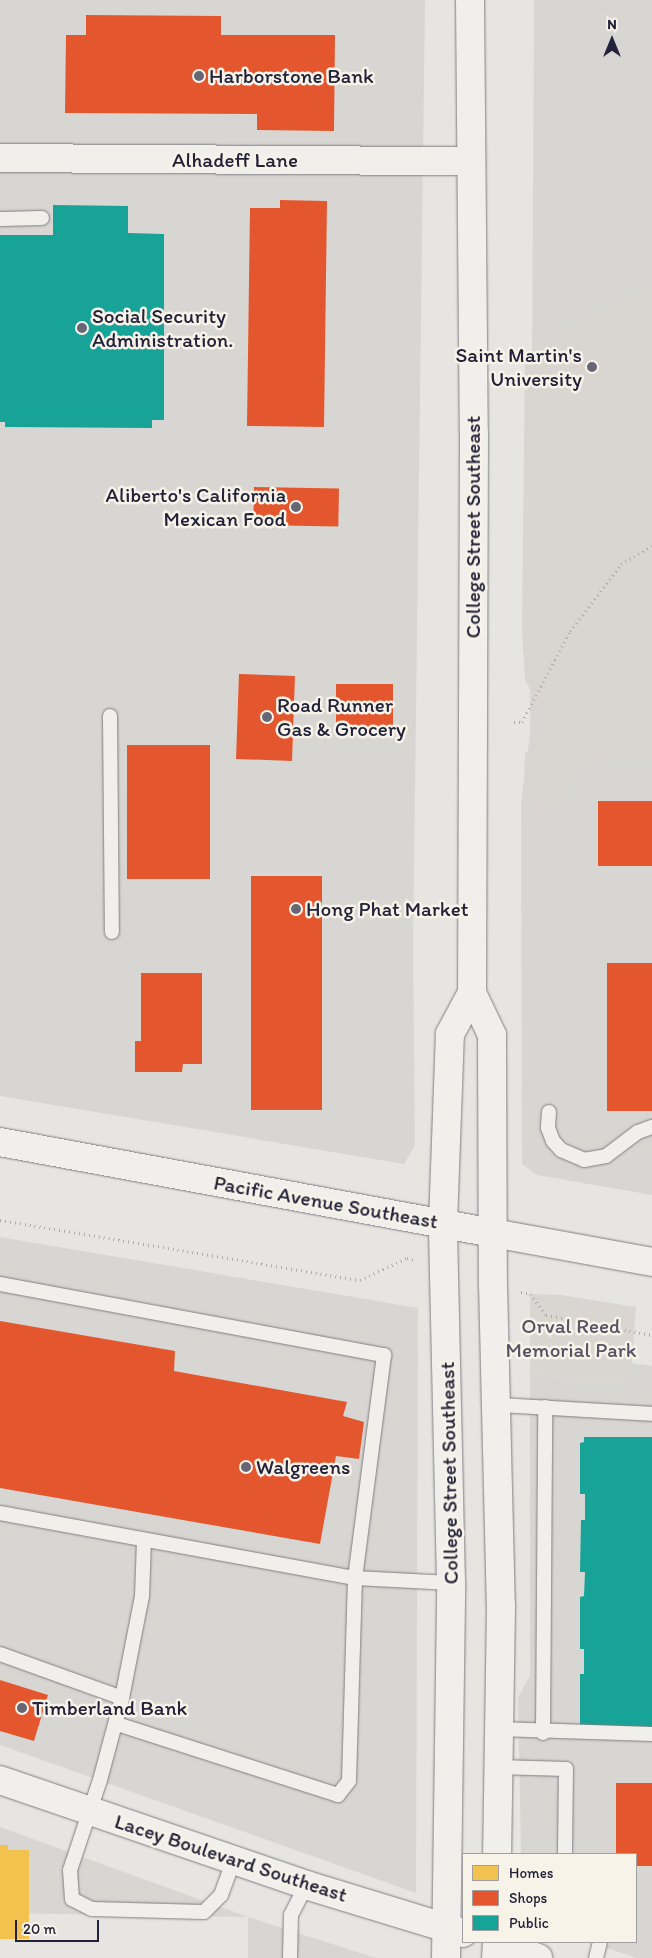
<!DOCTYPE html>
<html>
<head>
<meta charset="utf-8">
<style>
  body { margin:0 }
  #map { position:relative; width:652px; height:1958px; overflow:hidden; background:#e7e5e1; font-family:Itim,sans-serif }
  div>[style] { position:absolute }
  .built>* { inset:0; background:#d8d6d3 }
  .green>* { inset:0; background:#d9d6d2 }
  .homes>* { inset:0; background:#f2c14e }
  .shops>* { inset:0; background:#e4572e; transform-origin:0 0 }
  .public>* { inset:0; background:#17a398 }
  .path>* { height:3px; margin-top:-1.5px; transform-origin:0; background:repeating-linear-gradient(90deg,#acaaab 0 1px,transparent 0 5px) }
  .roads { filter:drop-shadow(0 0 1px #7f7e81) drop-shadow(0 0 1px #7f7e81) }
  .service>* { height:14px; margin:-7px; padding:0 7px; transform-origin:7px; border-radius:7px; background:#f0efeb }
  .minor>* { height:28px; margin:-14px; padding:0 14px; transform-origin:14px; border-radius:14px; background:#f0efeb }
  .secondary>* { height:28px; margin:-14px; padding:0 14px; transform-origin:14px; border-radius:14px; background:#f0efeb }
  .primary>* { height:28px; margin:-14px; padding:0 14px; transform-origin:14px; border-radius:14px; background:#f0efeb }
  .dots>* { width:14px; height:14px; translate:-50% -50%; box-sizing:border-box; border:2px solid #f7f3e8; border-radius:50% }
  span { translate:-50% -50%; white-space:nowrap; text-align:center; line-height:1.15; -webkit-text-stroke:5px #f7f3e8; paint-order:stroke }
  .poi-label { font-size:21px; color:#22223b }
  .left { translate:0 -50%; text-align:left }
  .right { translate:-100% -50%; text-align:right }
  .street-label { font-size:21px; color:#22223b }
  .park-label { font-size:21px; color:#555465 }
  .legend { position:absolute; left:462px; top:1853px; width:175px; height:90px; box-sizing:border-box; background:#f7f3e8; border:1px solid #a29fa3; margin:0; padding:6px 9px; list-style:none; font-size:15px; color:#22223b }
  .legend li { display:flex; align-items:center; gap:10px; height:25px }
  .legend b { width:25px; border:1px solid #a29fa3 }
  .north { position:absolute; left:587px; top:15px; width:50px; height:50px; -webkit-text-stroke:4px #f7f3e8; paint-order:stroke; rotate:0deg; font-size:14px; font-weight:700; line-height:20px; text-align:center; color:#22223b }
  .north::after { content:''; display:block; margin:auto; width:18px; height:22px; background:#22223b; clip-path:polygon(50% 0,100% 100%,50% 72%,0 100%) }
  .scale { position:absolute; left:15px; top:1920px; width:84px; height:22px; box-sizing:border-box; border:2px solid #22223b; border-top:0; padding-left:6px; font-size:15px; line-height:18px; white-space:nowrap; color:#22223b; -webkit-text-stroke:4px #f7f3e8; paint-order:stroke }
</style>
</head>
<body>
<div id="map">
  <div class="built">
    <div style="clip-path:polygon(0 0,425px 0,413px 950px,415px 1145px,404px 1164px,0 1096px)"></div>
    <div style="clip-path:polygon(534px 0,652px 0,652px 1195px,537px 1175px,522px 1164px,521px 802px,530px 735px)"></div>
    <div style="clip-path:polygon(0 1237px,418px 1308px,416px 1893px,0 1745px)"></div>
    <div style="clip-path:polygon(631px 1363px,652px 1366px,652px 1958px,637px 1958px,589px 1942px,636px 1942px,636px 1854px,521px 1854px,518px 1697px,530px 1676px,530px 1374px,630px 1384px)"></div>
    <div style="clip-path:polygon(0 1827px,248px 1917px,376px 1958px,248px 1958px,248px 1917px,0 1913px)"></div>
  </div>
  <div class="green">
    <div style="clip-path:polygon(652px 285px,652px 760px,608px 759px,584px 765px,555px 811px,535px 816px,524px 781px,525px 754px,544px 729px,543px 712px,525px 680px,522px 631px,525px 356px,579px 322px)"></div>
    <div style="clip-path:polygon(530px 1294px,561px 1295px,636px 1307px,630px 1384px,530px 1374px)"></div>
  </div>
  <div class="homes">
    <div style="clip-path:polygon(0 1845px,8px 1845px,8px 1850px,29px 1850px,29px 1939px,0 1939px)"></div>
  </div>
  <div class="shops">
    <div style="clip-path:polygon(86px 15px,221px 16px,221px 35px,335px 35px,334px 131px,257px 130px,257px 114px,65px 113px,66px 35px,86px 35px)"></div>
    <div style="clip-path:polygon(280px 200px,327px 201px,324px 427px,247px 426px,250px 208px,280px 208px)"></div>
    <div style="left:254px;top:487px;width:85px;height:38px;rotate:1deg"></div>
    <div style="left:239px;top:674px;width:56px;height:85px;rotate:2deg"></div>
    <div style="left:336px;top:684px;width:57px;height:43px"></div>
    <div style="left:210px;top:745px;width:134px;height:83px;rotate:90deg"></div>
    <div style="left:598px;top:801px;width:54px;height:65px"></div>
    <div style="left:251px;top:876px;width:71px;height:234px"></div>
    <div style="left:607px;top:963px;width:45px;height:148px"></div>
    <div style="clip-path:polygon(141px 973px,202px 973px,202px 1064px,183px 1064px,182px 1072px,135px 1072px,135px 1041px,141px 1041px)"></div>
    <div style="clip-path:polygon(0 1321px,175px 1351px,174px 1371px,347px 1402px,343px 1416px,364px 1422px,359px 1459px,336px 1456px,320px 1544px,0 1488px)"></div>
    <div style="clip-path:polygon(0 1680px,48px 1695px,34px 1741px,0 1731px)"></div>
    <div style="clip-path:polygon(616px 1783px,652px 1783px,652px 1866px,636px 1866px,636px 1854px,616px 1854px)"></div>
  </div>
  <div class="public">
    <div style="clip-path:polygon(53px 205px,128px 206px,128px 233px,164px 234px,164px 420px,152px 420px,152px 428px,5px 427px,5px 422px,0 422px,0 235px,53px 235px)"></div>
    <div style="clip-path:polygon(584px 1437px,652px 1437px,652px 1732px,580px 1725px,580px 1674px,584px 1674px,584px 1649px,580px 1649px,580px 1597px,584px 1596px,585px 1572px,580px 1572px,581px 1520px,585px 1520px,585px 1494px,580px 1494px,580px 1443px,584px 1442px)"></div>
  </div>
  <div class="path">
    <div style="left:514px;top:722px;width:8px"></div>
    <div style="left:522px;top:722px;width:103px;rotate:-62.2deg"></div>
    <div style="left:570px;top:631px;width:84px;rotate:-52.7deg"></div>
    <div style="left:621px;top:564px;width:36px;rotate:-30deg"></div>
    <div style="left:0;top:1220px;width:365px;rotate:9.5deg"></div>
    <div style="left:360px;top:1280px;width:52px;rotate:-25.1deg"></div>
    <div style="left:407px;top:1258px;width:10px;rotate:17deg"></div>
    <div style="left:521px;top:1292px;width:9px;rotate:13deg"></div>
    <div style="left:530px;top:1294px;width:26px;rotate:53deg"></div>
    <div style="left:546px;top:1315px;width:108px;rotate:10.7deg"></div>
  </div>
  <div class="roads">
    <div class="service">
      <div style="left:0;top:219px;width:42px;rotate:-1.4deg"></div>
      <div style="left:110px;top:716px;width:216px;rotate:89.5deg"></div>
      <div style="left:549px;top:1112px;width:16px;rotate:94deg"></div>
      <div style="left:548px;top:1128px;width:14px;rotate:69deg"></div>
      <div style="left:553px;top:1141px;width:12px;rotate:48deg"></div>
      <div style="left:561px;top:1150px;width:25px;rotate:23deg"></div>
      <div style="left:584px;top:1160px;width:22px;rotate:-10deg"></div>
      <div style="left:606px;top:1156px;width:40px;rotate:-37deg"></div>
      <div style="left:638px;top:1132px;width:15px;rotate:-20deg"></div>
      <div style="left:0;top:1284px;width:391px;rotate:10.5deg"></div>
      <div style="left:384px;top:1355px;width:225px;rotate:97.4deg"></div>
      <div style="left:355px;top:1578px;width:203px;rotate:91.7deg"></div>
      <div style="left:349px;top:1781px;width:18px;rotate:128deg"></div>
      <div style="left:338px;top:1795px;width:232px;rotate:-162.2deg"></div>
      <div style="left:498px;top:1405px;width:154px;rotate:3.3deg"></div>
      <div style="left:0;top:1513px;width:361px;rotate:10.4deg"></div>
      <div style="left:355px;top:1578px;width:96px;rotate:3deg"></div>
      <div style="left:144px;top:1540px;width:56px;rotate:92deg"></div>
      <div style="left:142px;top:1596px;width:104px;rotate:101.1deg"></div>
      <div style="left:122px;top:1698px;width:85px;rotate:105deg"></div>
      <div style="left:100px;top:1780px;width:95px;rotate:108.4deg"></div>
      <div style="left:70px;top:1870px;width:29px;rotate:86deg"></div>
      <div style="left:72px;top:1899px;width:22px;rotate:27deg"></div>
      <div style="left:92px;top:1909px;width:112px;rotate:1.5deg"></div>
      <div style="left:204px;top:1912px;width:24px;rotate:-45deg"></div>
      <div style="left:221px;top:1895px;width:37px;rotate:-70deg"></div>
      <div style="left:0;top:1654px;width:130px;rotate:19.8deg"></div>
      <div style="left:498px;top:1729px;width:154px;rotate:1.9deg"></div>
      <div style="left:543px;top:1733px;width:326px;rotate:-89.6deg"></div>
      <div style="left:498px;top:1767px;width:68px;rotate:1.7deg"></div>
      <div style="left:566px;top:1769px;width:85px;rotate:90.7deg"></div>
      <div style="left:290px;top:1958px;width:43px;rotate:-88.7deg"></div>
      <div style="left:291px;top:1915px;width:34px;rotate:-63deg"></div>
      <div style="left:596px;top:1958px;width:16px;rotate:-76deg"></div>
    </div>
    <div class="minor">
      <div style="left:0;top:158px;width:469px;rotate:0.4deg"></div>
    </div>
    <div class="secondary">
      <div style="left:493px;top:1233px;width:162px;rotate:10.3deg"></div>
      <div style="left:497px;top:1943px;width:44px;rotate:20.1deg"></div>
    </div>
    <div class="primary">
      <div style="left:470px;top:0;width:433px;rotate:89.5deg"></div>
      <div style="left:474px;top:433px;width:560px;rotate:90.2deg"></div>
      <div style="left:472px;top:993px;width:47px;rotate:64.5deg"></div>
      <div style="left:492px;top:1035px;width:250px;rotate:89.8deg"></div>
      <div style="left:493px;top:1285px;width:321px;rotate:88.6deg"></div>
      <div style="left:501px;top:1606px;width:248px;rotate:90.9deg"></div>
      <div style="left:0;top:1142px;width:501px;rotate:10.46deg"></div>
      <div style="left:0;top:1780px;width:324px;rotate:18.9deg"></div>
      <div style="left:306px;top:1885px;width:164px;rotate:17deg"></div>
      <div style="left:446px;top:1958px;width:375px;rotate:-89.2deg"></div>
      <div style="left:451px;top:1583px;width:360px;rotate:-91.3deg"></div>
      <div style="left:443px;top:1223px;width:189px;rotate:-87.9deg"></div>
      <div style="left:450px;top:1034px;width:47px;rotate:-61.8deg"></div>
      <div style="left:496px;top:1958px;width:16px;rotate:-86deg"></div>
    </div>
  </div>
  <div class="dots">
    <div style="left:199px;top:76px;background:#676675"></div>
    <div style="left:82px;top:328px;background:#676675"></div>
    <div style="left:592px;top:367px;background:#676675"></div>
    <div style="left:296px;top:507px;background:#676675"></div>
    <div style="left:267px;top:717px;background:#676675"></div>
    <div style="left:296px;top:909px;background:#676675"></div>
    <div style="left:246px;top:1467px;background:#676675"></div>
    <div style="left:22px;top:1708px;background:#676675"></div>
  </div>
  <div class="poi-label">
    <span class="left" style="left:209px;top:76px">Harborstone Bank</span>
    <span class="left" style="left:92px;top:328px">Social Security<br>Administration.</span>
    <span class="right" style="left:582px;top:367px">Saint Martin's<br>University</span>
    <span class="right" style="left:286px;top:507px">Aliberto's California<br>Mexican Food</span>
    <span class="left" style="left:277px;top:717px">Road Runner<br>Gas &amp; Grocery</span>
    <span class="left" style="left:306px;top:909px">Hong Phat Market</span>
    <span class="left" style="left:256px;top:1467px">Walgreens</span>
    <span class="left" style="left:32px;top:1708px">Timberland Bank</span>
  </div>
  <div class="street-label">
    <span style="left:235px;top:160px">Alhadeff Lane</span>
    <span style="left:473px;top:527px;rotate:-90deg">College Street Southeast</span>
    <span style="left:326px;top:1202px;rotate:10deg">Pacific Avenue Southeast</span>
    <span style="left:449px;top:1473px;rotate:-91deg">College Street Southeast</span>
    <span style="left:231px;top:1858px;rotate:18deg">Lacey Boulevard Southeast</span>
  </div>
  <div class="park-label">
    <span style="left:571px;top:1338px">Orval Reed<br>Memorial Park</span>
  </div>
  <ul class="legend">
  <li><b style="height:14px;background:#f2c14e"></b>Homes</li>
  <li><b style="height:14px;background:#e4572e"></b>Shops</li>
  <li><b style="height:14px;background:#17a398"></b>Public</li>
  </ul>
  <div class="north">N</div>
  <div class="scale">20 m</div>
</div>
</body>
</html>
